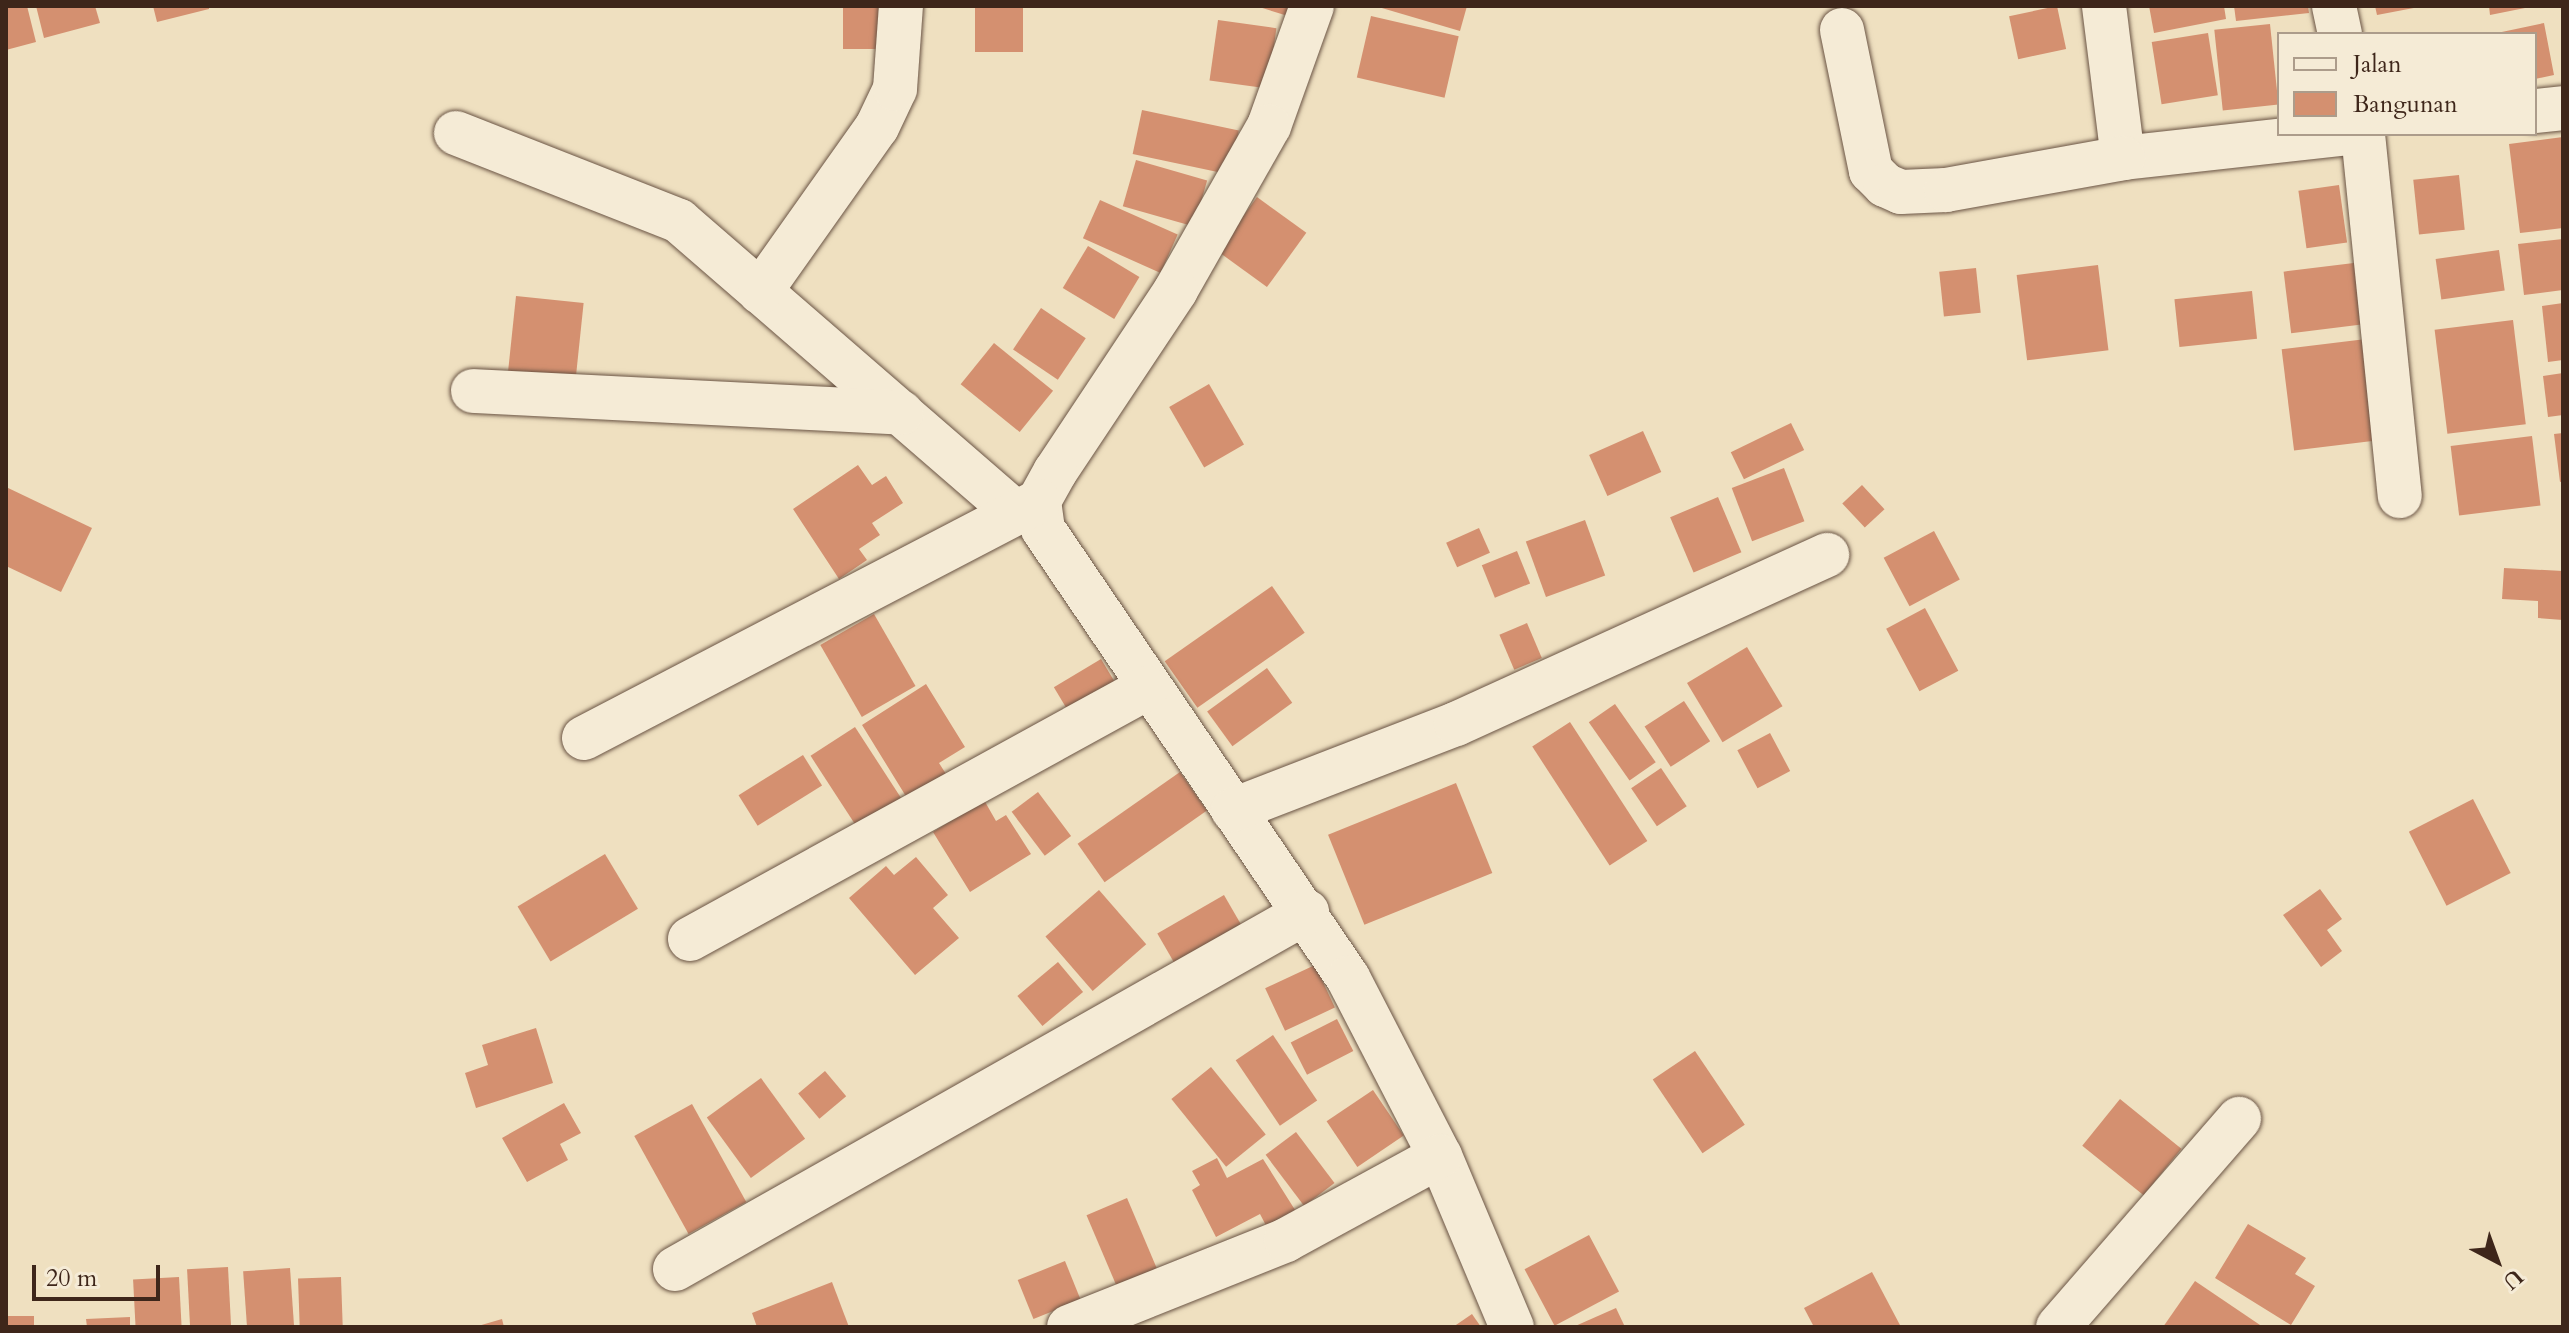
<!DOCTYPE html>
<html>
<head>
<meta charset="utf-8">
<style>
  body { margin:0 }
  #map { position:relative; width:2569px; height:1333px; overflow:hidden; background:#efe0c0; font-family:Cardo,serif }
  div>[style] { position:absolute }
  .building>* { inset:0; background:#d49070; transform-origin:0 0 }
  .roads { filter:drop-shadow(0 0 2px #6a5444) drop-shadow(0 0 2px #6a5444) }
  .minor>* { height:44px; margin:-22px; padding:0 22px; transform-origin:22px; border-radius:22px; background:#f5ebd6 }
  span { translate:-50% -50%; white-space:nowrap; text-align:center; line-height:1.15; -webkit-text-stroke:8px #f5ebd6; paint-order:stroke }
  .frame { position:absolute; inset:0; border:8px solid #3e261a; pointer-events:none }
  .legend { position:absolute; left:2277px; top:32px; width:260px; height:104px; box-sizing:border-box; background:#f5ebd6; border:2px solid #ac9c8b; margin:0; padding:10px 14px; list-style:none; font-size:24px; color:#3e261a }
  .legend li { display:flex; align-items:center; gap:16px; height:40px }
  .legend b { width:40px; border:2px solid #ac9c8b }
  .north { position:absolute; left:2457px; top:1221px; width:80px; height:80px; -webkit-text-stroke:6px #f5ebd6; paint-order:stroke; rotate:139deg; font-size:22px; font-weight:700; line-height:32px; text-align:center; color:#3e261a }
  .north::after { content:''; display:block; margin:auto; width:28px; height:36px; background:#3e261a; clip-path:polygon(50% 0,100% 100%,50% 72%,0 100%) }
  .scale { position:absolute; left:32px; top:1265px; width:128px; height:36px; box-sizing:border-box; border:4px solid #3e261a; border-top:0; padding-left:10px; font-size:24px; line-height:28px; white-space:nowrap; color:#3e261a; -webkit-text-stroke:6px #f5ebd6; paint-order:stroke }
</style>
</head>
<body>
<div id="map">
  <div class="building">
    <div style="clip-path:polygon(6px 6px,27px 6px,36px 42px,6px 50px)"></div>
    <div style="clip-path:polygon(36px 6px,95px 6px,100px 23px,44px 38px)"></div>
    <div style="clip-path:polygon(153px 6px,209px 6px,209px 9px,157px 22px)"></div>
    <div style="left:843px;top:6px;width:40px;height:43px"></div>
    <div style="left:975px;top:6px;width:48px;height:46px"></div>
    <div style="clip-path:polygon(1256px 6px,1290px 6px,1288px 16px)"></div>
    <div style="clip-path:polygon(1375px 6px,1467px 6px,1460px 31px)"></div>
    <div style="left:2057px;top:6px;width:44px;height:49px;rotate:78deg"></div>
    <div style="clip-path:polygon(2149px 6px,2224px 6px,2226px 19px,2154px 33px)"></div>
    <div style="clip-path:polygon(2234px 6px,2308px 6px,2309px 13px,2236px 21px)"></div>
    <div style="clip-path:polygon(2375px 6px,2418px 6px,2419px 7px,2377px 15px)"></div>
    <div style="clip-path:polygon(2489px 6px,2530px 6px,2530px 7px,2490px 15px)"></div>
    <div style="left:1371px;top:16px;width:90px;height:63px;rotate:13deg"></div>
    <div style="left:1218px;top:20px;width:59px;height:61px;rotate:8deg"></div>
    <div style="clip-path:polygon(2544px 23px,2554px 75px,2535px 79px,2535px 34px,2497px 33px)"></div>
    <div style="left:2270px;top:24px;width:81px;height:56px;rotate:84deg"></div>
    <div style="left:2208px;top:33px;width:63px;height:57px;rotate:81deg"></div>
    <div style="left:1142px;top:110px;width:99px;height:45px;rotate:12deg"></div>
    <div style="clip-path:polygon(2563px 137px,2563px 228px,2520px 233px,2509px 144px)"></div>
    <div style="left:1136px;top:160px;width:74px;height:48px;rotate:16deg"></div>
    <div style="left:2459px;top:175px;width:55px;height:46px;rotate:84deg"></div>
    <div style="left:2339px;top:185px;width:58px;height:41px;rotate:82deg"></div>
    <div style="left:1257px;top:197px;width:61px;height:67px;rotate:36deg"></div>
    <div style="left:1100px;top:200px;width:85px;height:42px;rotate:24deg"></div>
    <div style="clip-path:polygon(2563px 239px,2563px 290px,2524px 295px,2518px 244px)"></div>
    <div style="left:1088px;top:246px;width:60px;height:49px;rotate:31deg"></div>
    <div style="left:2499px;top:250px;width:41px;height:64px;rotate:82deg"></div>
    <div style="left:2362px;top:262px;width:62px;height:79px;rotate:83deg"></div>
    <div style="left:2098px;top:265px;width:86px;height:82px;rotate:83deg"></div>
    <div style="left:1976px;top:268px;width:45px;height:37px;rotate:84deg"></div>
    <div style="left:2252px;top:291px;width:48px;height:78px;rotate:84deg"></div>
    <div style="left:516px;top:296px;width:68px;height:88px;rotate:6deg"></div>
    <div style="clip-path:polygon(2563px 303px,2563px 360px,2548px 362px,2542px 306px)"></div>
    <div style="left:1041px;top:308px;width:54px;height:50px;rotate:34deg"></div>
    <div style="left:2513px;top:320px;width:105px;height:79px;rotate:83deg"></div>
    <div style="left:2366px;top:339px;width:102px;height:85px;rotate:83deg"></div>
    <div style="left:994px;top:343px;width:76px;height:53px;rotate:39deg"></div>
    <div style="clip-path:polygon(2563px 373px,2563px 415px,2548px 417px,2543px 376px)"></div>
    <div style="left:1209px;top:384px;width:70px;height:46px;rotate:60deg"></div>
    <div style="left:1791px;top:423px;width:30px;height:67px;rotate:64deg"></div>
    <div style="left:1643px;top:431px;width:45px;height:59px;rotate:66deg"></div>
    <div style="clip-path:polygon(2563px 433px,2563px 481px,2560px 482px,2554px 434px)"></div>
    <div style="left:2532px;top:436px;width:70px;height:82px;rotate:83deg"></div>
    <div style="clip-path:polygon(858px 465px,872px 485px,886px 476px,903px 503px,872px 523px,880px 535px,859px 549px,867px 560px,839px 579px,793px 509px)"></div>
    <div style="left:1784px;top:468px;width:57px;height:56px;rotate:69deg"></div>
    <div style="left:1862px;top:485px;width:33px;height:27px;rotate:47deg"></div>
    <div style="clip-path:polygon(6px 487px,92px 528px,61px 592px,6px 566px)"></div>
    <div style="left:1718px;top:497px;width:60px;height:52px;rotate:67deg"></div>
    <div style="left:1585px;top:520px;width:59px;height:63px;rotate:70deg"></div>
    <div style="left:1479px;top:528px;width:27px;height:36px;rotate:66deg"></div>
    <div style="left:1934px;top:531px;width:55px;height:57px;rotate:62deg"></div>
    <div style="left:1517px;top:551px;width:35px;height:38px;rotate:68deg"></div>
    <div style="clip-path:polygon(2504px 568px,2563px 571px,2563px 620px,2538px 618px,2538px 601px,2502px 599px)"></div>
    <div style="left:1272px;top:586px;width:57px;height:131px;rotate:55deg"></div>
    <div style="left:1925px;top:608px;width:71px;height:44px;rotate:62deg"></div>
    <div style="left:874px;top:614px;width:83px;height:62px;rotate:60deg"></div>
    <div style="left:1527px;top:623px;width:38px;height:30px;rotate:67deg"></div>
    <div style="left:1747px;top:647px;width:69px;height:70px;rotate:59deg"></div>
    <div style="left:1101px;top:659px;width:35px;height:55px;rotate:59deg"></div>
    <div style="left:1267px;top:668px;width:43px;height:74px;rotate:54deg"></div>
    <div style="clip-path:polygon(926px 684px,965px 747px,939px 763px,946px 774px,907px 798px,862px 725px)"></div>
    <div style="left:1684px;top:701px;width:48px;height:47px;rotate:57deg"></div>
    <div style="left:1615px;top:704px;width:71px;height:32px;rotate:55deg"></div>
    <div style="left:1570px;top:722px;width:142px;height:45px;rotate:57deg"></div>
    <div style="left:855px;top:727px;width:90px;height:53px;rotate:57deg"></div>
    <div style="left:1770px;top:733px;width:43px;height:37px;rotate:62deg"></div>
    <div style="left:803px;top:755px;width:36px;height:76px;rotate:58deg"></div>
    <div style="left:1661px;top:768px;width:46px;height:36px;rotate:56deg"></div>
    <div style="left:1180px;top:772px;width:47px;height:125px;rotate:55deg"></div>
    <div style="left:1456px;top:783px;width:97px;height:138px;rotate:68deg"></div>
    <div style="left:1038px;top:792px;width:55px;height:33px;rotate:53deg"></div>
    <div style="left:2473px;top:799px;width:83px;height:72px;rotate:63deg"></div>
    <div style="clip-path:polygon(984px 800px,996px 821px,1006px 815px,1031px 854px,970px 892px,933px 832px)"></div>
    <div style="left:605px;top:854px;width:64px;height:102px;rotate:59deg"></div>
    <div style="clip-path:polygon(916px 857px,948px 895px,933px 908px,959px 938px,915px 975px,849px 898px,886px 866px,894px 875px)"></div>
    <div style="clip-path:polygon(2320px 889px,2342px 919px,2327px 930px,2342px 951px,2321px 967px,2283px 915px)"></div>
    <div style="left:1099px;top:890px;width:72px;height:71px;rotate:49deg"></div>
    <div style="left:1224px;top:895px;width:52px;height:77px;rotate:60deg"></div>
    <div style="left:1058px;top:962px;width:39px;height:53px;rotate:50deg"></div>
    <div style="left:1315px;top:965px;width:47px;height:55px;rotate:65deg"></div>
    <div style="left:1337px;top:1019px;width:36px;height:52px;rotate:63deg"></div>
    <div style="clip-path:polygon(536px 1028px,553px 1083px,476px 1108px,465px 1073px,488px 1065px,482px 1045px)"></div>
    <div style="left:1273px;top:1035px;width:79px;height:45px;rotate:56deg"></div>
    <div style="left:1695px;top:1051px;width:89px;height:51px;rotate:56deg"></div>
    <div style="left:1211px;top:1067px;width:87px;height:51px;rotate:51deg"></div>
    <div style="left:825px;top:1071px;width:33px;height:35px;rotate:50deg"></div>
    <div style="left:761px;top:1078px;width:75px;height:67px;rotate:54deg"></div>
    <div style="left:1373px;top:1090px;width:55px;height:56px;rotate:56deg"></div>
    <div style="left:2120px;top:1099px;width:79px;height:60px;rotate:39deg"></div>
    <div style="clip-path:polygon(564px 1103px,581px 1133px,560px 1144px,568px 1160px,527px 1182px,502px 1138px)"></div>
    <div style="left:692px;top:1104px;width:112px;height:66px;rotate:61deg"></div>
    <div style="left:1296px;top:1132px;width:64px;height:38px;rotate:53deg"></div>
    <div style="clip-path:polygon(1217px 1158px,1227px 1178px,1263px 1159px,1302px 1221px,1272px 1237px,1260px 1214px,1216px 1237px,1192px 1190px,1200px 1185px,1192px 1171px)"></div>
    <div style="left:1127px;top:1198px;width:80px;height:44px;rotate:67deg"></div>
    <div style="clip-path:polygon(2248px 1224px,2306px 1258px,2295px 1274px,2315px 1286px,2291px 1325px,2215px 1278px)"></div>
    <div style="left:1589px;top:1235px;width:64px;height:73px;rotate:62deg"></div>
    <div style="left:1065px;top:1261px;width:42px;height:51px;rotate:68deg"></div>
    <div style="left:228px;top:1267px;width:60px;height:41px;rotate:87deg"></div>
    <div style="left:290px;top:1268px;width:59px;height:47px;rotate:86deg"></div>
    <div style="clip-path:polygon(1872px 1272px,1901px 1327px,1814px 1327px,1804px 1308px)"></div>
    <div style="left:179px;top:1277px;width:50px;height:46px;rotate:87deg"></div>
    <div style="left:341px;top:1277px;width:50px;height:43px;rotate:88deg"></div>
    <div style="clip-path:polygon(2195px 1281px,2263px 1327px,2163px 1327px)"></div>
    <div style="clip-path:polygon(832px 1282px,849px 1327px,757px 1327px,752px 1313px)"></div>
    <div style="clip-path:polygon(1616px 1308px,1625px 1327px,1573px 1327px)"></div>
    <div style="clip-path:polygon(1472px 1314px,1481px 1327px,1453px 1327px)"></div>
    <div style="left:34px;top:1316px;width:11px;height:28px;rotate:90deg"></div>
    <div style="clip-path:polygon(130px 1317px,130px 1327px,87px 1327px,86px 1319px)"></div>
    <div style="clip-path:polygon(502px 1319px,504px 1327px,478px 1327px,478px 1326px)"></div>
  </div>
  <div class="roads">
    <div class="minor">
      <div style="left:1312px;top:6px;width:127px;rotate:109.7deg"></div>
      <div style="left:1269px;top:126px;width:189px;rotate:119.6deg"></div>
      <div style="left:1176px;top:290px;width:219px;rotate:123.6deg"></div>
      <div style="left:1055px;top:472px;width:33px;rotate:119deg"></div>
      <div style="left:1039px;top:501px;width:28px;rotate:82deg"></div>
      <div style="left:1043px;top:529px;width:543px;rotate:55.81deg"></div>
      <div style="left:1348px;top:978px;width:200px;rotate:62.7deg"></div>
      <div style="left:1440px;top:1156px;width:186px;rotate:67.2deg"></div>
      <div style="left:2104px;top:6px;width:153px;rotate:82.9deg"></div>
      <div style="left:2123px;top:158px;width:220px;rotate:-6.3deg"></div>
      <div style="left:2334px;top:6px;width:29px;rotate:78deg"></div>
      <div style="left:1842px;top:30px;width:144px;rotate:78.4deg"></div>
      <div style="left:1871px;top:171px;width:20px;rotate:45deg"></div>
      <div style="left:1885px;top:185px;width:17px;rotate:24deg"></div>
      <div style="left:1901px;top:192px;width:45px;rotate:-2.5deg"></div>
      <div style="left:1946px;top:190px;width:180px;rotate:-10.2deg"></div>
      <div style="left:2535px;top:111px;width:28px;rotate:-6deg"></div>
      <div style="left:456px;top:133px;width:240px;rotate:21.5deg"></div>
      <div style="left:679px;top:221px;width:446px;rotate:40.9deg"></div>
      <div style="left:2363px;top:134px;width:364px;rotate:84.2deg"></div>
      <div style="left:760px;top:292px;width:202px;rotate:-54.7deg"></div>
      <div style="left:877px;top:127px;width:42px;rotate:-64.7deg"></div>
      <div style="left:895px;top:89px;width:83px;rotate:-85.9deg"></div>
      <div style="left:473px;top:391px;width:429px;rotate:2.9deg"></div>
      <div style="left:584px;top:738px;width:513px;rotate:-27.51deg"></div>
      <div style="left:1233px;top:810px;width:239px;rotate:-21.1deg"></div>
      <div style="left:1456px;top:724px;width:408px;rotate:-24.5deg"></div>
      <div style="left:690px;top:939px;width:521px;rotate:-28.78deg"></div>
      <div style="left:675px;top:1269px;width:726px;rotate:-29.46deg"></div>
      <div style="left:1069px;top:1327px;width:234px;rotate:-21.8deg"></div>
      <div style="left:1286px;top:1240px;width:175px;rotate:-28.6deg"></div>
      <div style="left:2058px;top:1327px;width:276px;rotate:-49deg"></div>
    </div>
  </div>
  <div class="frame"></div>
  <ul class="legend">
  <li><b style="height:10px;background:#f5ebd6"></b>Jalan</li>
  <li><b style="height:22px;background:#d49070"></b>Bangunan</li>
  </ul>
  <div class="north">U</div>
  <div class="scale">20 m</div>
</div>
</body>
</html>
